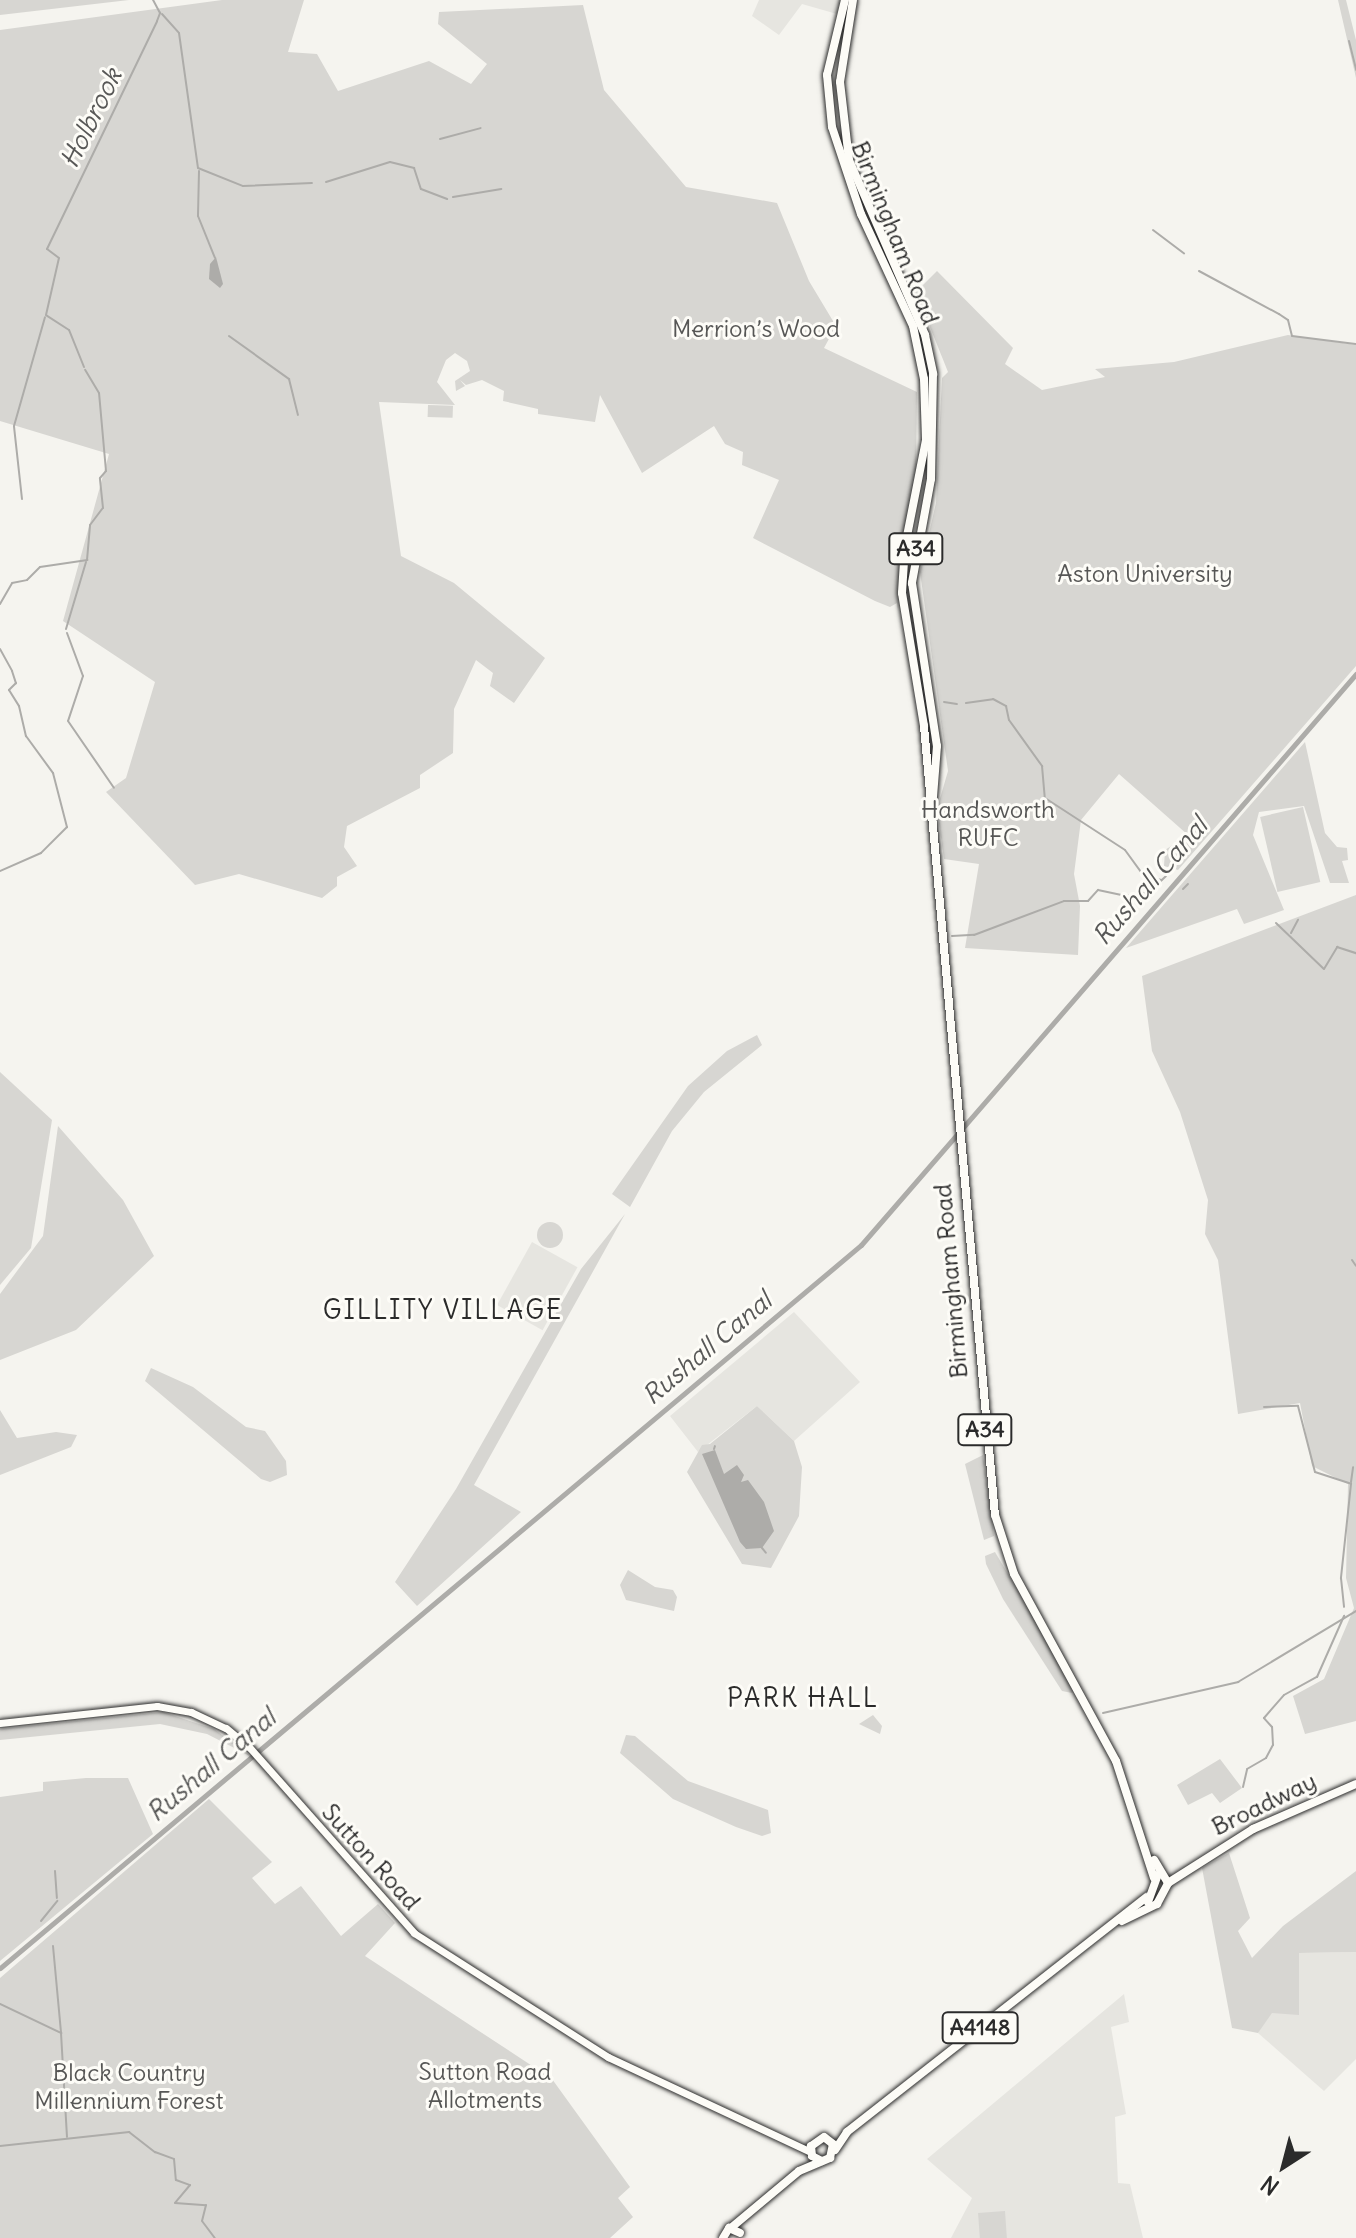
<!DOCTYPE html>
<html>
<head>
<meta charset="utf-8">
<style>
  body { margin:0 }
  #map { position:relative; width:1356px; height:2238px; overflow:hidden; background:#f5f4ef; font-family:Delius,sans-serif }
  div>[style] { position:absolute }
  .built>* { inset:0; background:#e6e5e0; transform-origin:0 0 }
  .green>* { inset:0; background:#d7d6d2; transform-origin:0 0 }
  .round { border-radius:50% }
  .water>* { inset:0; background:#adaca9 }
  .stream>* { height:2px; margin:-1px; padding:0 1px; transform-origin:1px; border-radius:1px; background:#adaca9 }
  .canal>* { height:5px; margin:-2.5px; padding:0 2.5px; transform-origin:2.5px; border-radius:2.5px; background:#adaca9 }
  .roads { filter:drop-shadow(0 0 2px #2b2b2b) drop-shadow(0 0 2px #2b2b2b) }
  .major>* { height:7px; margin:-3.5px; padding:0 3.5px; transform-origin:3.5px; border-radius:3.5px; background:#fdfcf7 }
  .highway>* { height:8px; margin:-4px; padding:0 4px; transform-origin:4px; border-radius:4px; background:#fdfcf7 }
  span { translate:-50% -50%; white-space:nowrap; text-align:center; line-height:1.15; -webkit-text-stroke:6px #fdfcf7; paint-order:stroke }
  .shield-label span { padding:2px 6px; background:#fdfcf7; border:2px solid; border-radius:6px; -webkit-text-stroke-width:0 }
  .shield-label { font-size:22px; color:#2b2b2b; font-weight:700 }
  .street-label { font-size:24px; color:#2b2b2b }
  .park-label { font-size:24px; color:#565655 }
  .water-label { font-size:26px; color:#585857; font-style:italic }
  .neighbourhood-label { font-size:26px; color:#2b2b2b; letter-spacing:2px }
  .north { position:absolute; left:1244px; top:2126px; width:80px; height:80px; -webkit-text-stroke:6px #fdfcf7; paint-order:stroke; rotate:216deg; font-size:22px; font-weight:700; line-height:32px; text-align:center; color:#2b2b2b }
  .north::after { content:''; display:block; margin:auto; width:28px; height:36px; background:#2b2b2b; clip-path:polygon(50% 0,100% 100%,50% 72%,0 100%) }
</style>
</head>
<body>
<div id="map">
  <div class="built">
    <div style="clip-path:polygon(759px 0,840px 0,837px 14px,802px 4px,779px 35px,752px 16px)"></div>
    <div style="left:532px;top:1242px;width:52px;height:72px;rotate:29deg"></div>
    <div style="clip-path:polygon(794px 1312px,860px 1382px,794px 1441px,757px 1406px,698px 1452px,670px 1416px)"></div>
    <div style="clip-path:polygon(1356px 1952px,1356px 2059px,1324px 2091px,1258px 2033px,1299px 1953px)"></div>
    <div style="clip-path:polygon(1124px 1994px,1129px 2022px,1111px 2027px,1126px 2114px,1115px 2117px,1118px 2183px,1130px 2184px,1143px 2238px,951px 2238px,972px 2198px,927px 2159px)"></div>
  </div>
  <div class="green">
    <div style="clip-path:polygon(0 0,129px 0,0 15px)"></div>
    <div style="clip-path:polygon(222px 0,304px 0,288px 52px,317px 54px,338px 91px,429px 61px,471px 84px,487px 64px,438px 24px,439px 12px,583px 5px,604px 90px,686px 187px,777px 203px,809px 281px,836px 326px,824px 348px,917px 392px,916px 476px,905px 528px,898px 610px,897px 603px,890px 607px,875px 601px,753px 538px,779px 480px,742px 465px,743px 452px,725px 444px,714px 426px,642px 473px,600px 395px,595px 422px,538px 414px,538px 409px,503px 401px,504px 391px,482px 380px,466px 385px,460px 380px,465px 386px,456px 391px,455px 381px,470px 371px,467px 361px,455px 353px,446px 360px,437px 382px,455px 405px,379px 402px,401px 556px,454px 583px,545px 658px,514px 703px,490px 686px,493px 673px,476px 660px,454px 709px,453px 753px,420px 775px,420px 788px,347px 826px,344px 847px,357px 866px,337px 877px,337px 886px,322px 898px,239px 874px,195px 885px,106px 792px,126px 778px,155px 682px,63px 621px,109px 454px,0 421px,0 30px)"></div>
    <div style="clip-path:polygon(1338px 0,1346px 0,1356px 40px,1356px 78px)"></div>
    <div style="clip-path:polygon(937px 271px,1013px 348px,1005px 364px,1042px 390px,1105px 377px,1095px 369px,1174px 362px,1288px 335px,1356px 345px,1356px 666px,1178px 870px,1164px 866px,1165px 850px,1188px 835px,1119px 774px,1081px 820px,1074px 874px,1080px 906px,1078px 955px,965px 948px,979px 864px,944px 859px,937px 809px,948px 771px,920px 572px,936px 503px,942px 378px,948px 372px,916px 292px)"></div>
    <div style="left:428px;top:405px;width:25px;height:12px;rotate:2deg"></div>
    <div style="clip-path:polygon(1305px 742px,1325px 833px,1337px 847px,1347px 848px,1348px 860px,1342px 861px,1349px 883px,1330px 883px,1304px 806px,1259px 812px,1253px 835px,1284px 910px,1244px 924px,1237px 909px,1126px 948px)"></div>
    <div style="left:1303px;top:807px;width:77px;height:44px;rotate:77deg"></div>
    <div style="clip-path:polygon(1356px 895px,1356px 1721px,1305px 1734px,1293px 1696px,1324px 1679px,1354px 1608px,1346px 1578px,1348px 1484px,1312px 1466px,1300px 1403px,1238px 1414px,1218px 1260px,1205px 1234px,1208px 1200px,1180px 1112px,1152px 1051px,1142px 976px)"></div>
    <div style="clip-path:polygon(757px 1035px,762px 1045px,704px 1092px,672px 1131px,630px 1207px,612px 1194px,688px 1086px,727px 1051px)"></div>
    <div style="clip-path:polygon(0 1072px,52px 1120px,31px 1248px,0 1285px)"></div>
    <div style="clip-path:polygon(58px 1126px,123px 1200px,154px 1256px,76px 1330px,0 1360px,0 1294px,43px 1236px)"></div>
    <div style="clip-path:polygon(625px 1214px,474px 1485px,521px 1512px,417px 1606px,395px 1582px,456px 1489px,581px 1269px)"></div>
    <div class="round" style="left:537px;top:1222px;width:26px;height:26px"></div>
    <div style="clip-path:polygon(151px 1368px,193px 1387px,246px 1427px,265px 1431px,286px 1461px,287px 1475px,270px 1482px,261px 1479px,145px 1381px)"></div>
    <div style="clip-path:polygon(757px 1406px,794px 1441px,802px 1467px,799px 1516px,771px 1568px,742px 1564px,687px 1472px,702px 1445px,710px 1444px)"></div>
    <div style="clip-path:polygon(0 1410px,17px 1438px,56px 1432px,77px 1435px,71px 1447px,0 1475px)"></div>
    <div style="clip-path:polygon(983px 1455px,994px 1536px,984px 1540px,965px 1464px)"></div>
    <div style="clip-path:polygon(995px 1552px,1076px 1689px,1072px 1693px,1062px 1691px,1003px 1599px,986px 1564px,985px 1556px)"></div>
    <div style="clip-path:polygon(628px 1570px,655px 1587px,673px 1590px,677px 1597px,674px 1611px,626px 1600px,620px 1585px)"></div>
    <div style="clip-path:polygon(163px 1712px,214px 1729px,250px 1756px,207px 1734px,160px 1724px,0 1740px,0 1729px)"></div>
    <div style="clip-path:polygon(873px 1715px,882px 1726px,880px 1734px,859px 1724px)"></div>
    <div style="clip-path:polygon(626px 1735px,635px 1736px,688px 1781px,768px 1810px,771px 1833px,762px 1836px,736px 1827px,673px 1799px,620px 1753px)"></div>
    <div style="clip-path:polygon(1220px 1759px,1242px 1788px,1220px 1803px,1212px 1793px,1188px 1805px,1177px 1785px)"></div>
    <div style="clip-path:polygon(86px 1778px,128px 1778px,153px 1834px,0 1961px,0 1797px,43px 1791px,43px 1782px)"></div>
    <div style="clip-path:polygon(209px 1799px,272px 1862px,252px 1878px,275px 1904px,301px 1886px,341px 1936px,378px 1904px,395px 1923px,365px 1956px,552px 2079px,630px 2187px,618px 2198px,633px 2217px,610px 2238px,0 2238px,0 1978px)"></div>
    <div style="clip-path:polygon(1229px 1853px,1250px 1918px,1238px 1931px,1252px 1958px,1283px 1926px,1356px 1871px,1356px 1952px,1299px 1953px,1299px 2015px,1272px 2013px,1258px 2033px,1232px 2028px,1202px 1868px)"></div>
    <div style="left:1005px;top:2211px;width:27px;height:27px;rotate:86deg"></div>
  </div>
  <div class="water">
    <div style="clip-path:polygon(216px 257px,223px 284px,220px 288px,209px 279px,210px 264px)"></div>
    <div style="clip-path:polygon(715px 1450px,724px 1474px,737px 1465px,744px 1475px,741px 1482px,748px 1480px,764px 1502px,774px 1531px,762px 1548px,746px 1549px,740px 1542px,702px 1454px)"></div>
  </div>
  <div class="stream">
    <div style="left:162px;top:14px;width:25px;rotate:48deg"></div>
    <div style="left:179px;top:33px;width:136px;rotate:82deg"></div>
    <div style="left:198px;top:168px;width:48px;rotate:21.8deg"></div>
    <div style="left:243px;top:186px;width:69px;rotate:-2.5deg"></div>
    <div style="left:1349px;top:41px;width:30px;rotate:76deg"></div>
    <div style="left:440px;top:139px;width:42px;rotate:-15deg"></div>
    <div style="left:199px;top:171px;width:45px;rotate:91.3deg"></div>
    <div style="left:198px;top:216px;width:45px;rotate:68deg"></div>
    <div style="left:326px;top:182px;width:67px;rotate:-17.4deg"></div>
    <div style="left:390px;top:162px;width:25px;rotate:14deg"></div>
    <div style="left:414px;top:168px;width:22px;rotate:72deg"></div>
    <div style="left:421px;top:189px;width:28px;rotate:21deg"></div>
    <div style="left:453px;top:197px;width:49px;rotate:-9.5deg"></div>
    <div style="left:1153px;top:230px;width:39px;rotate:37deg"></div>
    <div style="left:1199px;top:271px;width:91px;rotate:28.3deg"></div>
    <div style="left:1279px;top:314px;width:11px;rotate:34deg"></div>
    <div style="left:1288px;top:320px;width:16px;rotate:76deg"></div>
    <div style="left:1292px;top:336px;width:64px;rotate:7.1deg"></div>
    <div style="left:229px;top:336px;width:74px;rotate:35.6deg"></div>
    <div style="left:289px;top:379px;width:37px;rotate:76deg"></div>
    <div style="left:84px;top:367px;width:40px;rotate:-112deg"></div>
    <div style="left:69px;top:330px;width:27px;rotate:-147deg"></div>
    <div style="left:46px;top:315px;width:58px;rotate:-77.2deg"></div>
    <div style="left:59px;top:258px;width:15px;rotate:-143deg"></div>
    <div style="left:47px;top:249px;width:253px;rotate:-64.2deg"></div>
    <div style="left:157px;top:21px;width:9px;rotate:-69deg"></div>
    <div style="left:160px;top:13px;width:15px;rotate:-118deg"></div>
    <div style="left:22px;top:499px;width:73px;rotate:-96.3deg"></div>
    <div style="left:14px;top:426px;width:113px;rotate:-74.1deg"></div>
    <div style="left:0;top:604px;width:24px;rotate:-60deg"></div>
    <div style="left:12px;top:583px;width:15px;rotate:-11deg"></div>
    <div style="left:27px;top:580px;width:18px;rotate:-45deg"></div>
    <div style="left:40px;top:567px;width:48px;rotate:-8.5deg"></div>
    <div style="left:87px;top:560px;width:35px;rotate:-85deg"></div>
    <div style="left:90px;top:525px;width:21px;rotate:-53deg"></div>
    <div style="left:103px;top:508px;width:30px;rotate:-96deg"></div>
    <div style="left:100px;top:478px;width:9px;rotate:-49deg"></div>
    <div style="left:106px;top:471px;width:78px;rotate:-95.1deg"></div>
    <div style="left:99px;top:393px;width:27px;rotate:-121deg"></div>
    <div style="left:66px;top:629px;width:70px;rotate:-73.4deg"></div>
    <div style="left:67px;top:633px;width:46px;rotate:69.6deg"></div>
    <div style="left:83px;top:676px;width:47px;rotate:108.4deg"></div>
    <div style="left:68px;top:721px;width:81px;rotate:55.5deg"></div>
    <div style="left:0;top:649px;width:25px;rotate:61deg"></div>
    <div style="left:12px;top:671px;width:13px;rotate:72deg"></div>
    <div style="left:16px;top:683px;width:10px;rotate:135deg"></div>
    <div style="left:9px;top:690px;width:19px;rotate:58deg"></div>
    <div style="left:19px;top:706px;width:31px;rotate:77deg"></div>
    <div style="left:26px;top:736px;width:46px;rotate:53.9deg"></div>
    <div style="left:53px;top:773px;width:56px;rotate:75.5deg"></div>
    <div style="left:67px;top:827px;width:37px;rotate:135deg"></div>
    <div style="left:41px;top:853px;width:45px;rotate:156.3deg"></div>
    <div style="left:944px;top:702px;width:13px;rotate:9deg"></div>
    <div style="left:966px;top:703px;width:27px;rotate:-8deg"></div>
    <div style="left:993px;top:699px;width:15px;rotate:28deg"></div>
    <div style="left:1006px;top:706px;width:14px;rotate:78deg"></div>
    <div style="left:1009px;top:720px;width:57px;rotate:54.3deg"></div>
    <div style="left:1042px;top:766px;width:32px;rotate:85deg"></div>
    <div style="left:1045px;top:798px;width:95px;rotate:33deg"></div>
    <div style="left:1125px;top:850px;width:32px;rotate:54deg"></div>
    <div style="left:1144px;top:876px;width:18px;rotate:13deg"></div>
    <div style="left:1183px;top:889px;width:7px;rotate:-45deg"></div>
    <div style="left:1276px;top:923px;width:66px;rotate:43.8deg"></div>
    <div style="left:1324px;top:969px;width:26px;rotate:-59deg"></div>
    <div style="left:1337px;top:947px;width:20px;rotate:18deg"></div>
    <div style="left:1291px;top:933px;width:15px;rotate:-62deg"></div>
    <div style="left:952px;top:936px;width:22px;rotate:-3deg"></div>
    <div style="left:974px;top:935px;width:96px;rotate:-20.7deg"></div>
    <div style="left:1064px;top:901px;width:24px"></div>
    <div style="left:1088px;top:901px;width:15px;rotate:-48deg"></div>
    <div style="left:1098px;top:890px;width:30px;rotate:12deg"></div>
    <div style="left:1127px;top:896px;width:22px;rotate:-10deg"></div>
    <div style="left:1149px;top:892px;width:23px;rotate:-43deg"></div>
    <div style="left:1352px;top:1260px;width:7px;rotate:56deg"></div>
    <div style="left:1264px;top:1407px;width:34px;rotate:-2deg"></div>
    <div style="left:1298px;top:1406px;width:68px;rotate:75.6deg"></div>
    <div style="left:1315px;top:1472px;width:38px;rotate:18deg"></div>
    <div style="left:1351px;top:1484px;width:95px;rotate:96.1deg"></div>
    <div style="left:1341px;top:1578px;width:29px;rotate:84deg"></div>
    <div style="left:714px;top:1449px;width:3px;rotate:-72deg"></div>
    <div style="left:1351px;top:1482px;width:15px;rotate:-82deg"></div>
    <div style="left:762px;top:1548px;width:6px;rotate:51deg"></div>
    <div style="left:1103px;top:1713px;width:139px;rotate:-12.9deg"></div>
    <div style="left:1238px;top:1682px;width:138px;rotate:-31deg"></div>
    <div style="left:1243px;top:1787px;width:18px;rotate:-77deg"></div>
    <div style="left:1247px;top:1769px;width:22px;rotate:-30deg"></div>
    <div style="left:1266px;top:1758px;width:15px;rotate:-62deg"></div>
    <div style="left:1273px;top:1745px;width:18px;rotate:-93deg"></div>
    <div style="left:1272px;top:1727px;width:12px;rotate:-132deg"></div>
    <div style="left:1264px;top:1718px;width:30px;rotate:-49deg"></div>
    <div style="left:1284px;top:1695px;width:38px;rotate:-29deg"></div>
    <div style="left:1317px;top:1677px;width:67px;rotate:-66.1deg"></div>
    <div style="left:55px;top:1871px;width:27px;rotate:86deg"></div>
    <div style="left:41px;top:1921px;width:26px;rotate:-51deg"></div>
    <div style="left:53px;top:1946px;width:87px;rotate:84.7deg"></div>
    <div style="left:0;top:2004px;width:68px;rotate:25.4deg"></div>
    <div style="left:61px;top:2033px;width:104px;rotate:86.7deg"></div>
    <div style="left:0;top:2146px;width:130px;rotate:-6.2deg"></div>
    <div style="left:129px;top:2132px;width:33px;rotate:38deg"></div>
    <div style="left:155px;top:2152px;width:20px;rotate:20deg"></div>
    <div style="left:174px;top:2159px;width:21px;rotate:85deg"></div>
    <div style="left:176px;top:2180px;width:15px;rotate:20deg"></div>
    <div style="left:190px;top:2185px;width:23px;rotate:130deg"></div>
    <div style="left:175px;top:2203px;width:31px;rotate:4deg"></div>
    <div style="left:206px;top:2205px;width:16px;rotate:104deg"></div>
    <div style="left:202px;top:2221px;width:21px;rotate:53deg"></div>
  </div>
  <div class="canal">
    <div style="left:0;top:1968px;width:1124px;rotate:-40.02deg"></div>
    <div style="left:861px;top:1245px;width:756px;rotate:-49.08deg"></div>
  </div>
  <div class="roads">
    <div class="major">
      <div style="left:0;top:1723px;width:158px;rotate:-6.2deg"></div>
      <div style="left:157px;top:1706px;width:35px;rotate:10deg"></div>
      <div style="left:191px;top:1712px;width:38px;rotate:25deg"></div>
      <div style="left:226px;top:1728px;width:31px;rotate:40deg"></div>
      <div style="left:250px;top:1748px;width:247px;rotate:48.4deg"></div>
      <div style="left:414px;top:1933px;width:230px;rotate:32.6deg"></div>
      <div style="left:608px;top:2057px;width:224px;rotate:25.1deg"></div>
    </div>
    <div class="highway">
      <div style="left:845px;top:0;width:77px;rotate:103.5deg"></div>
      <div style="left:827px;top:75px;width:52px;rotate:84.5deg"></div>
      <div style="left:832px;top:127px;width:92px;rotate:71.6deg"></div>
      <div style="left:861px;top:214px;width:123px;rotate:65.1deg"></div>
      <div style="left:913px;top:326px;width:54px;rotate:78.3deg"></div>
      <div style="left:924px;top:379px;width:61px;rotate:88.1deg"></div>
      <div style="left:926px;top:440px;width:108px;rotate:101.2deg"></div>
      <div style="left:905px;top:546px;width:47px;rotate:93.7deg"></div>
      <div style="left:902px;top:593px;width:135px;rotate:80.6deg"></div>
      <div style="left:924px;top:726px;width:792px;rotate:84.86deg"></div>
      <div style="left:995px;top:1515px;width:62px;rotate:72.1deg"></div>
      <div style="left:1014px;top:1574px;width:213px;rotate:61.4deg"></div>
      <div style="left:1116px;top:1761px;width:123px;rotate:72deg"></div>
      <div style="left:853px;top:0;width:83px;rotate:99deg"></div>
      <div style="left:840px;top:82px;width:79px;rotate:83.4deg"></div>
      <div style="left:849px;top:160px;width:191px;rotate:66.5deg"></div>
      <div style="left:925px;top:335px;width:40px;rotate:78deg"></div>
      <div style="left:933px;top:374px;width:105px;rotate:91.1deg"></div>
      <div style="left:931px;top:479px;width:106px;rotate:100.4deg"></div>
      <div style="left:912px;top:583px;width:165px;rotate:81.3deg"></div>
      <div style="left:937px;top:746px;width:63px;rotate:94.5deg"></div>
      <div style="left:1168px;top:1883px;width:101px;rotate:-32.4deg"></div>
      <div style="left:1253px;top:1829px;width:112px;rotate:-23.6deg"></div>
      <div style="left:1148px;top:1902px;width:29px;rotate:-70deg"></div>
      <div style="left:1122px;top:1921px;width:39px;rotate:-26deg"></div>
      <div style="left:1157px;top:1904px;width:24px;rotate:-62deg"></div>
      <div style="left:1168px;top:1883px;width:27px;rotate:-121deg"></div>
      <div style="left:835px;top:2150px;width:22px;rotate:-56deg"></div>
      <div style="left:847px;top:2132px;width:381px;rotate:-38.1deg"></div>
      <div style="left:732px;top:2227px;width:87px;rotate:-39.9deg"></div>
      <div style="left:799px;top:2171px;width:34px;rotate:-23deg"></div>
      <div style="left:830px;top:2158px;width:14px;rotate:-78deg"></div>
      <div style="left:833px;top:2144px;width:11px;rotate:-142deg"></div>
      <div style="left:824px;top:2137px;width:16px;rotate:145deg"></div>
      <div style="left:811px;top:2146px;width:10px;rotate:84deg"></div>
      <div style="left:812px;top:2156px;width:11px;rotate:27deg"></div>
      <div style="left:723px;top:2238px;width:12px;rotate:-59deg"></div>
      <div style="left:729px;top:2228px;width:12px;rotate:24deg"></div>
    </div>
  </div>
  <div class="shield-label">
    <span style="left:916px;top:549px">A34</span>
    <span style="left:985px;top:1430px">A34</span>
    <span style="left:980px;top:2028px">A4148</span>
  </div>
  <div class="street-label">
    <span style="left:895px;top:233px;rotate:68deg">Birmingham Road</span>
    <span style="left:951px;top:1281px;rotate:-95deg">Birmingham Road</span>
    <span style="left:1264px;top:1804px;rotate:-26deg">Broadway</span>
    <span style="left:371px;top:1857px;rotate:48deg">Sutton Road</span>
  </div>
  <div class="park-label">
    <span style="left:756px;top:329px">Merrion’s Wood</span>
    <span style="left:1145px;top:574px">Aston University</span>
    <span style="left:988px;top:824px">Handsworth<br>RUFC</span>
    <span style="left:485px;top:2086px">Sutton Road<br>Allotments</span>
    <span style="left:129px;top:2087px">Black Country<br>Millennium Forest</span>
  </div>
  <div class="water-label">
    <span style="left:91px;top:118px;rotate:-64deg">Holbrook</span>
    <span style="left:1150px;top:881px;rotate:-49deg">Rushall Canal</span>
    <span style="left:707px;top:1348px;rotate:-40deg">Rushall Canal</span>
    <span style="left:211px;top:1765px;rotate:-40deg">Rushall Canal</span>
  </div>
  <div class="neighbourhood-label">
    <span style="left:443px;top:1310px">GILLITY VILLAGE</span>
    <span style="left:803px;top:1698px">PARK HALL</span>
  </div>
  <div class="north">N</div>
</div>
</body>
</html>
